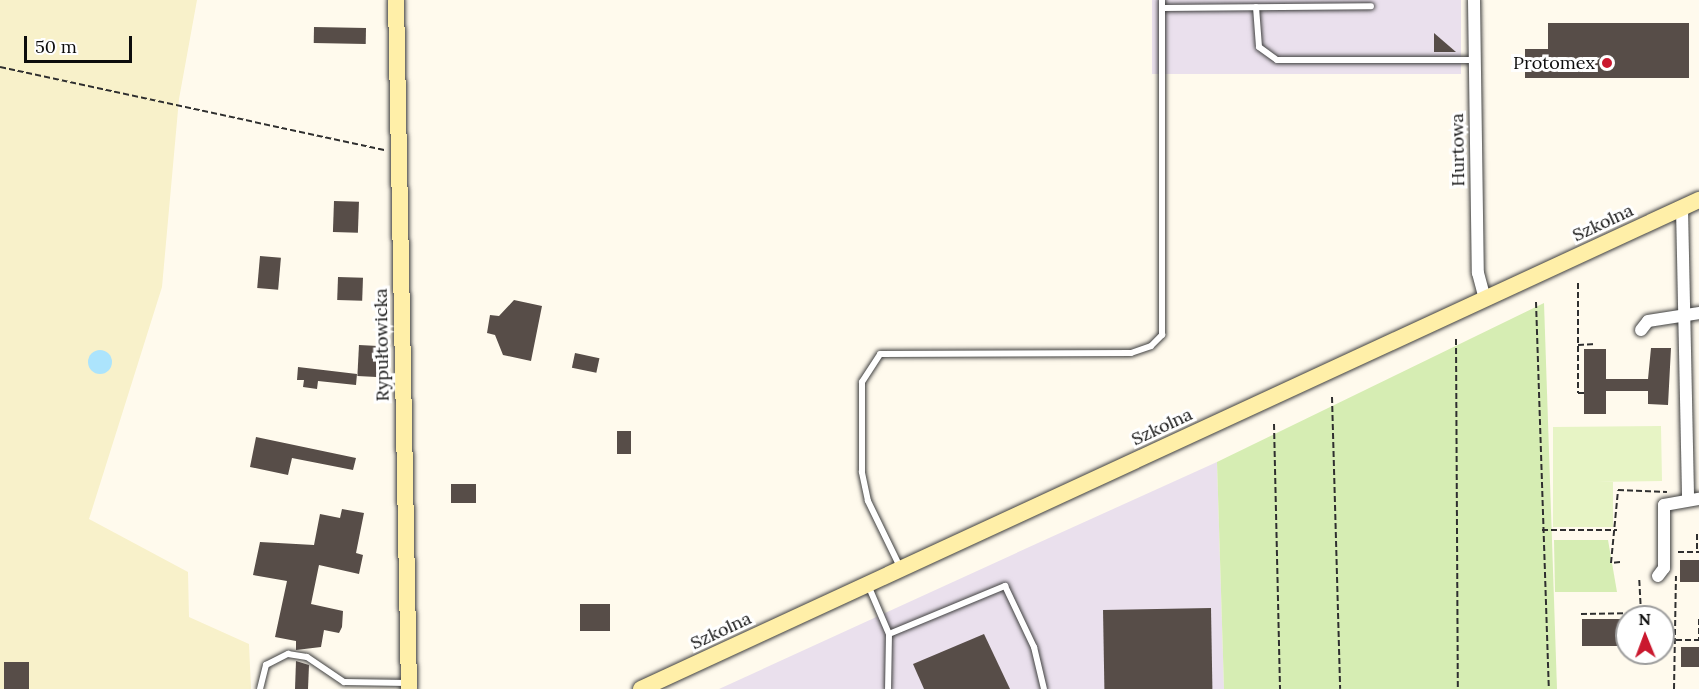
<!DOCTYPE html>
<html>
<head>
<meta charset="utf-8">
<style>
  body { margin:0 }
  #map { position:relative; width:1699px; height:689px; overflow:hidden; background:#fffaed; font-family:Lora,serif }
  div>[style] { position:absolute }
  .industrial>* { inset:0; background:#eae0ed; transform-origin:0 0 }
  .farmland>* { inset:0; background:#f8f1ca }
  .green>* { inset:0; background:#d6edb3 }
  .pitch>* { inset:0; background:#e7f4c5 }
  .water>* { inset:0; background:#ace4fc }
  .round { border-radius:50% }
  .building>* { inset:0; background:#574d48; transform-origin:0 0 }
  .path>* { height:2px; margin-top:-1px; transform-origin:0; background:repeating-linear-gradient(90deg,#2f2f2f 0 6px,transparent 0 9px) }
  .roads { filter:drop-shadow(0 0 2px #404040) drop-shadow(0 0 2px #404040) }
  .lane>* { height:6px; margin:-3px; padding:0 3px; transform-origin:3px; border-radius:3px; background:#fff }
  .street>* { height:12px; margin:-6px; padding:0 6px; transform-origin:6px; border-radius:6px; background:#fff }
  .secondary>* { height:16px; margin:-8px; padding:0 8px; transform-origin:8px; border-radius:8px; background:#ffefa8 }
  .dots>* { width:16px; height:16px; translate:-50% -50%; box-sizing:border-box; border:3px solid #fff; border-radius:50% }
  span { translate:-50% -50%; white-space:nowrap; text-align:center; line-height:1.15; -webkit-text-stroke:6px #fff; paint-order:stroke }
  .poi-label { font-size:18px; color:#0d0d0d }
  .right { translate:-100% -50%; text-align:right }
  .street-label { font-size:18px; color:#0d0d0d }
  .north { position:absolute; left:1615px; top:605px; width:60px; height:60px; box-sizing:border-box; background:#fff; border:2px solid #9e9e9e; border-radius:50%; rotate:359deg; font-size:16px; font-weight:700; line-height:24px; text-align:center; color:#0d0d0d }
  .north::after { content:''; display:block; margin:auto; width:21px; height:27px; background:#ca182e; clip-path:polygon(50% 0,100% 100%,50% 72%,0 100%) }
  .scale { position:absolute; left:24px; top:36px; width:108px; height:27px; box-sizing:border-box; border:3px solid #0d0d0d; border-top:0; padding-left:8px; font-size:18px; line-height:21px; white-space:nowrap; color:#0d0d0d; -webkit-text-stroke:4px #fff; paint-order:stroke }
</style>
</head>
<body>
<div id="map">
  <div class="industrial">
    <div style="left:1152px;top:0;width:309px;height:74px"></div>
    <div style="clip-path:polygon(1217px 462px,1224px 689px,719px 689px,1049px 538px)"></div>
  </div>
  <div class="farmland">
    <div style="clip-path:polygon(0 0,197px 0,179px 99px,162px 287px,89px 519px,188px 572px,189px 617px,249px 644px,251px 689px,0 689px)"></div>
  </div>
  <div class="green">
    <div style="clip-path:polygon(1544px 303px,1557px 689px,1224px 689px,1217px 462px)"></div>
    <div style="clip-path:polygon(1554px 540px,1608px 540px,1617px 592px,1555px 592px)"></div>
  </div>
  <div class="pitch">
    <div style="clip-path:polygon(1661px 426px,1662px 481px,1596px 482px,1613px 482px,1613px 527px,1553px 527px,1553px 427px)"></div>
  </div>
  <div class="water">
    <div class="round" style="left:88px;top:350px;width:24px;height:24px"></div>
  </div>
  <div class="building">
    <div style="clip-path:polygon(1548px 23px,1689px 23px,1689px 78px,1525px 78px,1525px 49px,1548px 49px)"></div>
    <div style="left:314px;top:27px;width:52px;height:16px;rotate:1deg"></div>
    <div style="clip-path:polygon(1434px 33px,1456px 52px,1434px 52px)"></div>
    <div style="left:334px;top:201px;width:25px;height:31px;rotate:2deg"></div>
    <div style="left:260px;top:256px;width:21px;height:32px;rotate:5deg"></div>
    <div style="left:338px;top:277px;width:25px;height:23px;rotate:2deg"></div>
    <div style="clip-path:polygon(514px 300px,542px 306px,531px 361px,503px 355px,495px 335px,487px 333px,490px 315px,499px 316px)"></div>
    <div style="left:359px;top:345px;width:19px;height:31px;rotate:3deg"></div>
    <div style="clip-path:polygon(1651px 348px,1671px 348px,1668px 405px,1648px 404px,1648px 391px,1606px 391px,1606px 414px,1584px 414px,1584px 349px,1606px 349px,1606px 379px,1648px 379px)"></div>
    <div style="left:575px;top:353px;width:25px;height:15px;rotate:12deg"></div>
    <div style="clip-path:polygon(298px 367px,357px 374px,356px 385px,318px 381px,317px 389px,303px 387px,304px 380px,297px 380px)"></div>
    <div style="left:617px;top:431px;width:14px;height:23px"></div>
    <div style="clip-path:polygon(256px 437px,356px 458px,353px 470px,292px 458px,288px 475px,250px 467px)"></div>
    <div style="left:451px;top:484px;width:25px;height:19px"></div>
    <div style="clip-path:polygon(342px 509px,364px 513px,356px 553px,363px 555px,359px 574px,319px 565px,311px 604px,343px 611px,342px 627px,339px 633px,324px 630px,321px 647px,296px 650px,296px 641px,275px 637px,287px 581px,253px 575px,260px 542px,314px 545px,320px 514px,340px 518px)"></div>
    <div style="left:1680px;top:560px;width:19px;height:22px"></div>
    <div style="left:580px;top:604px;width:30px;height:27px"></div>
    <div style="left:1211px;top:608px;width:81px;height:108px;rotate:89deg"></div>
    <div style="left:1627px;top:619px;width:27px;height:45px;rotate:90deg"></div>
    <div style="clip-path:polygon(984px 634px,1010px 689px,924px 689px,913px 664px)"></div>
    <div style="left:1681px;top:647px;width:18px;height:20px"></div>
    <div style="clip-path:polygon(296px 661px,309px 665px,308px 689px,295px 689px)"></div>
    <div style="left:4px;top:662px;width:25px;height:27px"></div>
  </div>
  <div class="path">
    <div style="left:0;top:67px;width:393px;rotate:12.2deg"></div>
    <div style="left:1578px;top:283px;width:110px;rotate:90deg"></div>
    <div style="left:1578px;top:393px;width:6px"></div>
    <div style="left:1536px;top:302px;width:387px;rotate:88.1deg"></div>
    <div style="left:1456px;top:339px;width:350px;rotate:89.7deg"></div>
    <div style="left:1578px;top:345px;width:18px;rotate:-3deg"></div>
    <div style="left:1332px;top:397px;width:292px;rotate:88.4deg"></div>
    <div style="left:1274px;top:424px;width:265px;rotate:88.7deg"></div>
    <div style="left:1542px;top:530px;width:75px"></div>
    <div style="left:1697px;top:534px;width:18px;rotate:90deg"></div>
    <div style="left:1678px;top:552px;width:21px"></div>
    <div style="left:1620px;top:562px;width:9px;rotate:174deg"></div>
    <div style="left:1611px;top:563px;width:73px;rotate:-84.5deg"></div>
    <div style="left:1618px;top:490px;width:49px;rotate:2.3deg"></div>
    <div style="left:1581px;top:614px;width:60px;rotate:-1deg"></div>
    <div style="left:1641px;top:613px;width:36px;rotate:-93deg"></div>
    <div style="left:1699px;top:619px;width:20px;rotate:90deg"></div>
    <div style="left:1676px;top:640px;width:23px"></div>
    <div style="left:1674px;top:689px;width:113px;rotate:-89deg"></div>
  </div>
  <div class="roads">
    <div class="lane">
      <div style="left:1256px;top:7px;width:40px;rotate:85.7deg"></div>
      <div style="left:1259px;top:47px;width:22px;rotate:36deg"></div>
      <div style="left:1277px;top:60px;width:198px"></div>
      <div style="left:1162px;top:8px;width:209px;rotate:-0.5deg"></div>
      <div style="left:901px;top:569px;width:76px;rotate:-115.9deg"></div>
      <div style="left:868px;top:501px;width:30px;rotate:-102deg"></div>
      <div style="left:862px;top:472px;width:90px;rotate:-90deg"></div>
      <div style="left:862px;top:382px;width:33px;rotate:-57deg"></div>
      <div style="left:880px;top:354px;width:251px;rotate:-0.2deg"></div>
      <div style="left:1131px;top:353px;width:21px;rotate:-19deg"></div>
      <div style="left:1151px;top:346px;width:16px;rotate:-45deg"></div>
      <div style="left:1162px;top:335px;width:335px;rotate:-90deg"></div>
      <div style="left:868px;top:585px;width:53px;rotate:66.8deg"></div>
      <div style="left:889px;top:634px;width:55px;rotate:91deg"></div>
      <div style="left:889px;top:634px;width:126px;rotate:-22.5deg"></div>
      <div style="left:1005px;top:586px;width:68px;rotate:64.6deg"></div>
      <div style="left:1034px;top:647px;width:43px;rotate:76.6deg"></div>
      <div style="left:260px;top:689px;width:25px;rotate:-76deg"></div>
      <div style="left:266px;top:665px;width:25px;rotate:-27deg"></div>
      <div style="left:288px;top:654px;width:19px;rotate:9deg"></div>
      <div style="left:307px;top:657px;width:45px;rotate:34deg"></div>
      <div style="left:344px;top:682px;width:63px;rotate:0.9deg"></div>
    </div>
    <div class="street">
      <div style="left:1474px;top:0;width:273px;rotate:89.2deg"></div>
      <div style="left:1478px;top:273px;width:27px;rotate:75deg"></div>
      <div style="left:1682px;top:208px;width:291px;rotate:88.8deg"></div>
      <div style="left:1641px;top:330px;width:11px;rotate:-52deg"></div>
      <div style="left:1648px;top:321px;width:52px;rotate:-8.9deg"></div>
      <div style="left:1658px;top:576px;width:10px;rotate:-53deg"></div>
      <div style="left:1664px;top:568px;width:63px;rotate:-90deg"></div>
      <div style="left:1664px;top:505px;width:36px;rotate:-10deg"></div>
    </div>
    <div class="secondary">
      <div style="left:396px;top:0;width:689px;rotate:88.92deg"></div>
      <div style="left:641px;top:689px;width:1166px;rotate:-24.81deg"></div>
    </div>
  </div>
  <div class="dots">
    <div style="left:1607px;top:63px;background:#ca182e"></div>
  </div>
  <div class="poi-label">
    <span class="right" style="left:1595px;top:63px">Protomex</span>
  </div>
  <div class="street-label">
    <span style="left:1458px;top:150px;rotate:-91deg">Hurtowa</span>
    <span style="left:1603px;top:223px;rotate:-25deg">Szkolna</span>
    <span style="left:382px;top:345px;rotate:-91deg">Rypułtowicka</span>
    <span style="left:1162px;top:427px;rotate:-25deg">Szkolna</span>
    <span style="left:721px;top:631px;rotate:-25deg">Szkolna</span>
  </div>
  <div class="north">N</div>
  <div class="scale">50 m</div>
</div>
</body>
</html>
